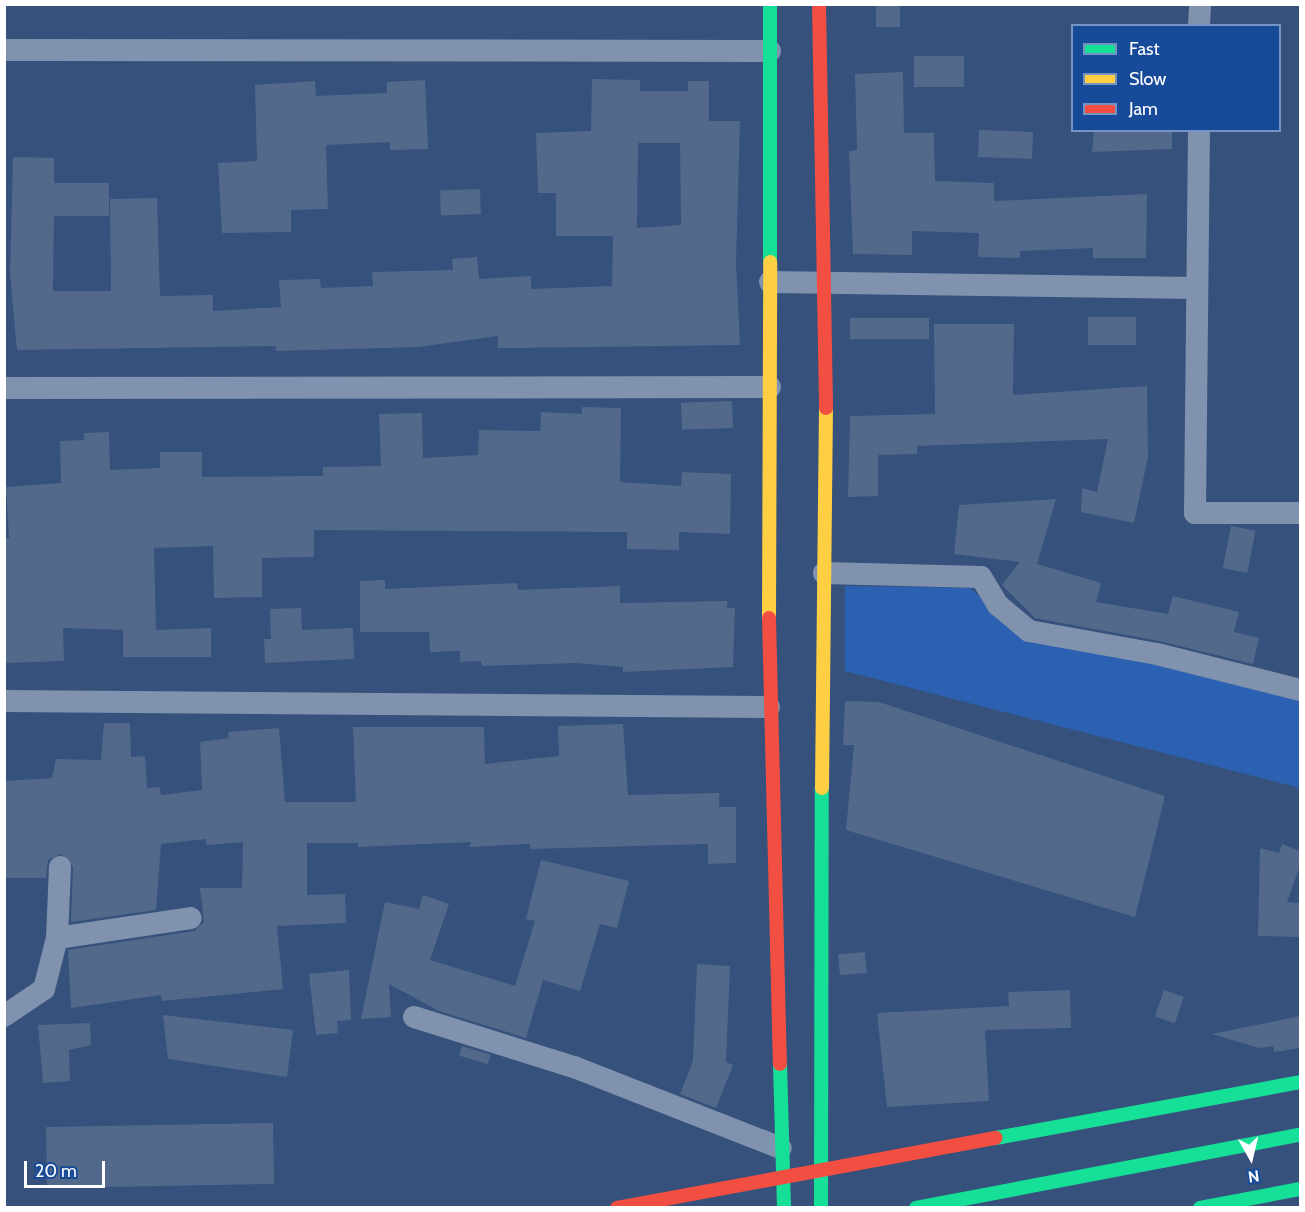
<!DOCTYPE html>
<html>
<head>
<meta charset="utf-8">
<style>
  body { margin:0 }
  #map { position:relative; width:1305px; height:1212px; overflow:hidden; background:#35517c; font-family:Cabin,sans-serif }
  div>[style] { position:absolute }
  .green>* { inset:0; background:#2b61b0 }
  .building>* { inset:0; background:#52698b; transform-origin:0 0 }
  .street>* { height:22px; margin:-11px; padding:0 11px; transform-origin:11px; border-radius:11px; background:#8092ae }
  .fast>* { height:14px; margin:-7px; padding:0 7px; transform-origin:7px; border-radius:7px; background:#16e098 }
  .slow>* { height:14px; margin:-7px; padding:0 7px; transform-origin:7px; border-radius:7px; background:#ffcf43 }
  .jam>* { height:14px; margin:-7px; padding:0 7px; transform-origin:7px; border-radius:7px; background:#f24e42 }
  span { translate:-50% -50%; white-space:nowrap; text-align:center; line-height:1.15; -webkit-text-stroke:4.5px #174b9a; paint-order:stroke }
  .frame { position:absolute; inset:0; border:6px solid #fff; pointer-events:none }
  .legend { position:absolute; left:1071px; top:24px; width:210px; height:108px; box-sizing:border-box; background:#174b9a; border:2px solid #7493c2; margin:0; padding:8px 10px; list-style:none; font-size:18px; color:#fff }
  .legend li { display:flex; align-items:center; gap:12px; height:30px }
  .legend b { width:30px; border:2px solid #7493c2 }
  .north { position:absolute; left:1221px; top:1128px; width:60px; height:60px; -webkit-text-stroke:4px #174b9a; paint-order:stroke; rotate:172deg; font-size:16px; font-weight:700; line-height:24px; text-align:center; color:#fff }
  .north::after { content:''; display:block; margin:auto; width:21px; height:27px; background:#fff; clip-path:polygon(50% 0,100% 100%,50% 72%,0 100%) }
  .scale { position:absolute; left:24px; top:1161px; width:81px; height:27px; box-sizing:border-box; border:3px solid #fff; border-top:0; padding-left:8px; font-size:18px; line-height:21px; white-space:nowrap; color:#fff; -webkit-text-stroke:4px #174b9a; paint-order:stroke }
</style>
</head>
<body>
<div id="map">
  <div class="green">
    <div style="clip-path:polygon(845px 586px,971px 588px,1013px 632px,1300px 697px,1300px 788px,845px 671px)"></div>
  </div>
  <div class="building">
    <div style="left:876px;top:4px;width:24px;height:23px"></div>
    <div style="left:964px;top:56px;width:31px;height:50px;rotate:90deg"></div>
    <div style="clip-path:polygon(903px 72px,904px 133px,934px 133px,935px 181px,994px 183px,994px 201px,1147px 194px,1146px 258px,1093px 258px,1093px 248px,1020px 251px,1020px 258px,978px 257px,979px 233px,912px 231px,912px 255px,853px 254px,849px 151px,857px 150px,855px 74px)"></div>
    <div style="clip-path:polygon(evenodd,592px 79px,640px 80px,640px 91px,688px 91px,688px 81px,709px 81px,709px 121px,740px 121px,736px 264px,740px 345px,498px 348px,498px 336px,418px 347px,276px 351px,276px 346px,17px 350px,10px 274px,13px 157px,54px 158px,54px 183px,109px 183px,109px 216px,54px 216px,53px 291px,111px 291px,110px 199px,157px 198px,160px 296px,213px 295px,213px 311px,281px 307px,279px 280px,320px 279px,321px 288px,373px 286px,372px 272px,453px 270px,452px 259px,477px 257px,479px 279px,531px 276px,531px 289px,612px 286px,613px 236px,556px 236px,556px 193px,538px 193px,536px 133px,591px 131px,592px 79px,638px 143px,680px 143px,681px 225px,637px 228px,638px 143px)"></div>
    <div style="clip-path:polygon(425px 80px,428px 149px,390px 150px,390px 142px,326px 145px,328px 209px,291px 210px,291px 232px,222px 233px,218px 163px,257px 161px,255px 85px,315px 81px,316px 96px,387px 93px,387px 82px)"></div>
    <div style="left:979px;top:130px;width:54px;height:27px;rotate:2deg"></div>
    <div style="clip-path:polygon(1094px 130px,1172px 130px,1172px 149px,1092px 152px)"></div>
    <div style="left:480px;top:189px;width:25px;height:40px;rotate:88deg"></div>
    <div style="left:1088px;top:317px;width:48px;height:28px"></div>
    <div style="left:929px;top:318px;width:21px;height:79px;rotate:90deg"></div>
    <div style="clip-path:polygon(934px 324px,1014px 324px,1013px 395px,1147px 386px,1148px 457px,1134px 523px,1081px 512px,1082px 488px,1097px 492px,1108px 439px,917px 446px,917px 454px,878px 455px,878px 496px,848px 497px,850px 416px,935px 414px)"></div>
    <div style="left:732px;top:401px;width:27px;height:51px;rotate:88deg"></div>
    <div style="clip-path:polygon(582px 407px,621px 408px,620px 482px,681px 486px,682px 472px,731px 474px,730px 534px,679px 532px,679px 550px,627px 549px,627px 532px,314px 530px,314px 557px,262px 558px,262px 597px,214px 598px,213px 546px,154px 548px,156px 630px,211px 628px,211px 657px,123px 657px,123px 630px,63px 628px,64px 661px,4px 663px,5px 538px,9px 538px,6px 487px,61px 483px,60px 441px,84px 440px,84px 433px,109px 432px,110px 470px,160px 468px,160px 452px,202px 452px,202px 477px,323px 476px,323px 467px,381px 466px,379px 414px,422px 413px,423px 458px,478px 455px,479px 430px,540px 431px,541px 412px,582px 414px)"></div>
    <div style="clip-path:polygon(1056px 499px,1037px 564px,1101px 583px,1096px 602px,1168px 614px,1173px 596px,1239px 612px,1234px 632px,1259px 638px,1253px 664px,1159px 641px,1035px 618px,1002px 585px,1020px 562px,954px 554px,959px 505px)"></div>
    <div style="left:1231px;top:526px;width:25px;height:43px;rotate:11deg"></div>
    <div style="clip-path:polygon(385px 580px,385px 589px,517px 583px,518px 590px,620px 586px,620px 603px,727px 601px,727px 608px,735px 608px,733px 667px,623px 672px,623px 667px,576px 663px,482px 666px,481px 661px,460px 662px,460px 651px,430px 652px,429px 632px,360px 632px,360px 581px)"></div>
    <div style="clip-path:polygon(301px 608px,302px 630px,353px 628px,354px 659px,265px 663px,264px 639px,271px 639px,270px 609px)"></div>
    <div style="clip-path:polygon(845px 701px,879px 702px,1165px 796px,1135px 917px,846px 830px,854px 745px,843px 745px)"></div>
    <div style="clip-path:polygon(104px 723px,130px 723px,131px 757px,145px 756px,147px 788px,160px 787px,161px 795px,202px 790px,200px 742px,229px 738px,228px 732px,279px 728px,285px 802px,356px 802px,353px 727px,484px 727px,485px 764px,559px 756px,558px 726px,623px 724px,628px 795px,719px 793px,719px 807px,736px 807px,736px 863px,708px 864px,708px 844px,530px 849px,530px 844px,469px 847px,471px 842px,358px 847px,358px 843px,307px 843px,307px 895px,345px 894px,346px 923px,277px 926px,283px 989px,162px 1001px,161px 995px,71px 1008px,68px 950px,194px 931px,204px 922px,200px 888px,242px 888px,243px 842px,206px 845px,206px 839px,161px 844px,156px 910px,71px 922px,73px 867px,61px 854px,48px 860px,46px 878px,4px 878px,6px 781px,52px 778px,56px 759px,101px 760px)"></div>
    <div style="clip-path:polygon(1282px 844px,1300px 851px,1300px 866px,1287px 902px,1300px 903px,1300px 937px,1258px 936px,1260px 848px,1279px 853px)"></div>
    <div style="clip-path:polygon(541px 860px,629px 881px,617px 928px,600px 924px,580px 991px,543px 980px,526px 1038px,439px 1011px,389px 984px,391px 1017px,361px 1019px,385px 902px,419px 909px,423px 895px,449px 904px,430px 960px,515px 986px,535px 921px,526px 919px)"></div>
    <div style="left:865px;top:952px;width:21px;height:27px;rotate:85deg"></div>
    <div style="clip-path:polygon(697px 964px,730px 966px,726px 1062px,733px 1065px,716px 1108px,680px 1094px,693px 1061px)"></div>
    <div style="clip-path:polygon(349px 970px,351px 1020px,337px 1021px,338px 1033px,316px 1035px,309px 974px)"></div>
    <div style="clip-path:polygon(1070px 990px,1071px 1028px,985px 1030px,989px 1101px,887px 1107px,877px 1013px,1009px 1006px,1008px 992px)"></div>
    <div style="left:1164px;top:990px;width:21px;height:28px;rotate:19deg"></div>
    <div style="clip-path:polygon(163px 1015px,293px 1030px,287px 1077px,168px 1059px)"></div>
    <div style="clip-path:polygon(1300px 1016px,1300px 1048px,1274px 1052px,1273px 1046px,1259px 1048px,1212px 1034px)"></div>
    <div style="clip-path:polygon(90px 1023px,91px 1045px,69px 1050px,70px 1081px,43px 1083px,38px 1025px)"></div>
    <div style="left:462px;top:1046px;width:30px;height:10px;rotate:17deg"></div>
    <div style="left:273px;top:1123px;width:61px;height:227px;rotate:89deg"></div>
  </div>
  <div class="street">
    <div style="left:1199px;top:26px;width:22px;rotate:-87deg"></div>
    <div style="left:4px;top:50px;width:766px;rotate:0.07deg"></div>
    <div style="left:1199px;top:130px;width:383px;rotate:90.6deg"></div>
    <div style="left:1195px;top:513px;width:105px"></div>
    <div style="left:770px;top:282px;width:427px;rotate:0.8deg"></div>
    <div style="left:4px;top:388px;width:766px;rotate:-0.07deg"></div>
    <div style="left:824px;top:573px;width:157px;rotate:1.5deg"></div>
    <div style="left:981px;top:577px;width:33px;rotate:59deg"></div>
    <div style="left:998px;top:605px;width:40px;rotate:40deg"></div>
    <div style="left:1029px;top:631px;width:130px;rotate:10.2deg"></div>
    <div style="left:1157px;top:654px;width:147px;rotate:14.1deg"></div>
    <div style="left:4px;top:701px;width:765px;rotate:0.45deg"></div>
    <div style="left:57px;top:938px;width:135px;rotate:-8.5deg"></div>
    <div style="left:4px;top:1016px;width:48px;rotate:-34deg"></div>
    <div style="left:44px;top:989px;width:53px;rotate:-75.7deg"></div>
    <div style="left:57px;top:938px;width:71px;rotate:-87.6deg"></div>
    <div style="left:414px;top:1017px;width:168px;rotate:17.4deg"></div>
    <div style="left:574px;top:1067px;width:222px;rotate:21.4deg"></div>
  </div>
  <div class="fast">
    <div style="left:770px;top:262px;width:258px;rotate:-90deg"></div>
    <div style="left:780px;top:1064px;width:144px;rotate:88.4deg"></div>
    <div style="left:996px;top:1138px;width:309px;rotate:-10.4deg"></div>
    <div style="left:821px;top:1208px;width:420px;rotate:-89.9deg"></div>
    <div style="left:916px;top:1208px;width:391px;rotate:-10.8deg"></div>
    <div style="left:1200px;top:1208px;width:102px;rotate:-10.8deg"></div>
  </div>
  <div class="slow">
    <div style="left:769px;top:618px;width:356px;rotate:-89.8deg"></div>
    <div style="left:822px;top:788px;width:380px;rotate:-89.4deg"></div>
  </div>
  <div class="jam">
    <div style="left:819px;top:4px;width:404px;rotate:89deg"></div>
    <div style="left:769px;top:618px;width:446px;rotate:88.6deg"></div>
    <div style="left:617px;top:1208px;width:385px;rotate:-10.5deg"></div>
  </div>
  <div class="frame"></div>
  <ul class="legend">
  <li><b style="height:8px;background:#16e098"></b>Fast</li>
  <li><b style="height:8px;background:#ffcf43"></b>Slow</li>
  <li><b style="height:8px;background:#f24e42"></b>Jam</li>
  </ul>
  <div class="north">N</div>
  <div class="scale">20 m</div>
</div>
</body>
</html>
